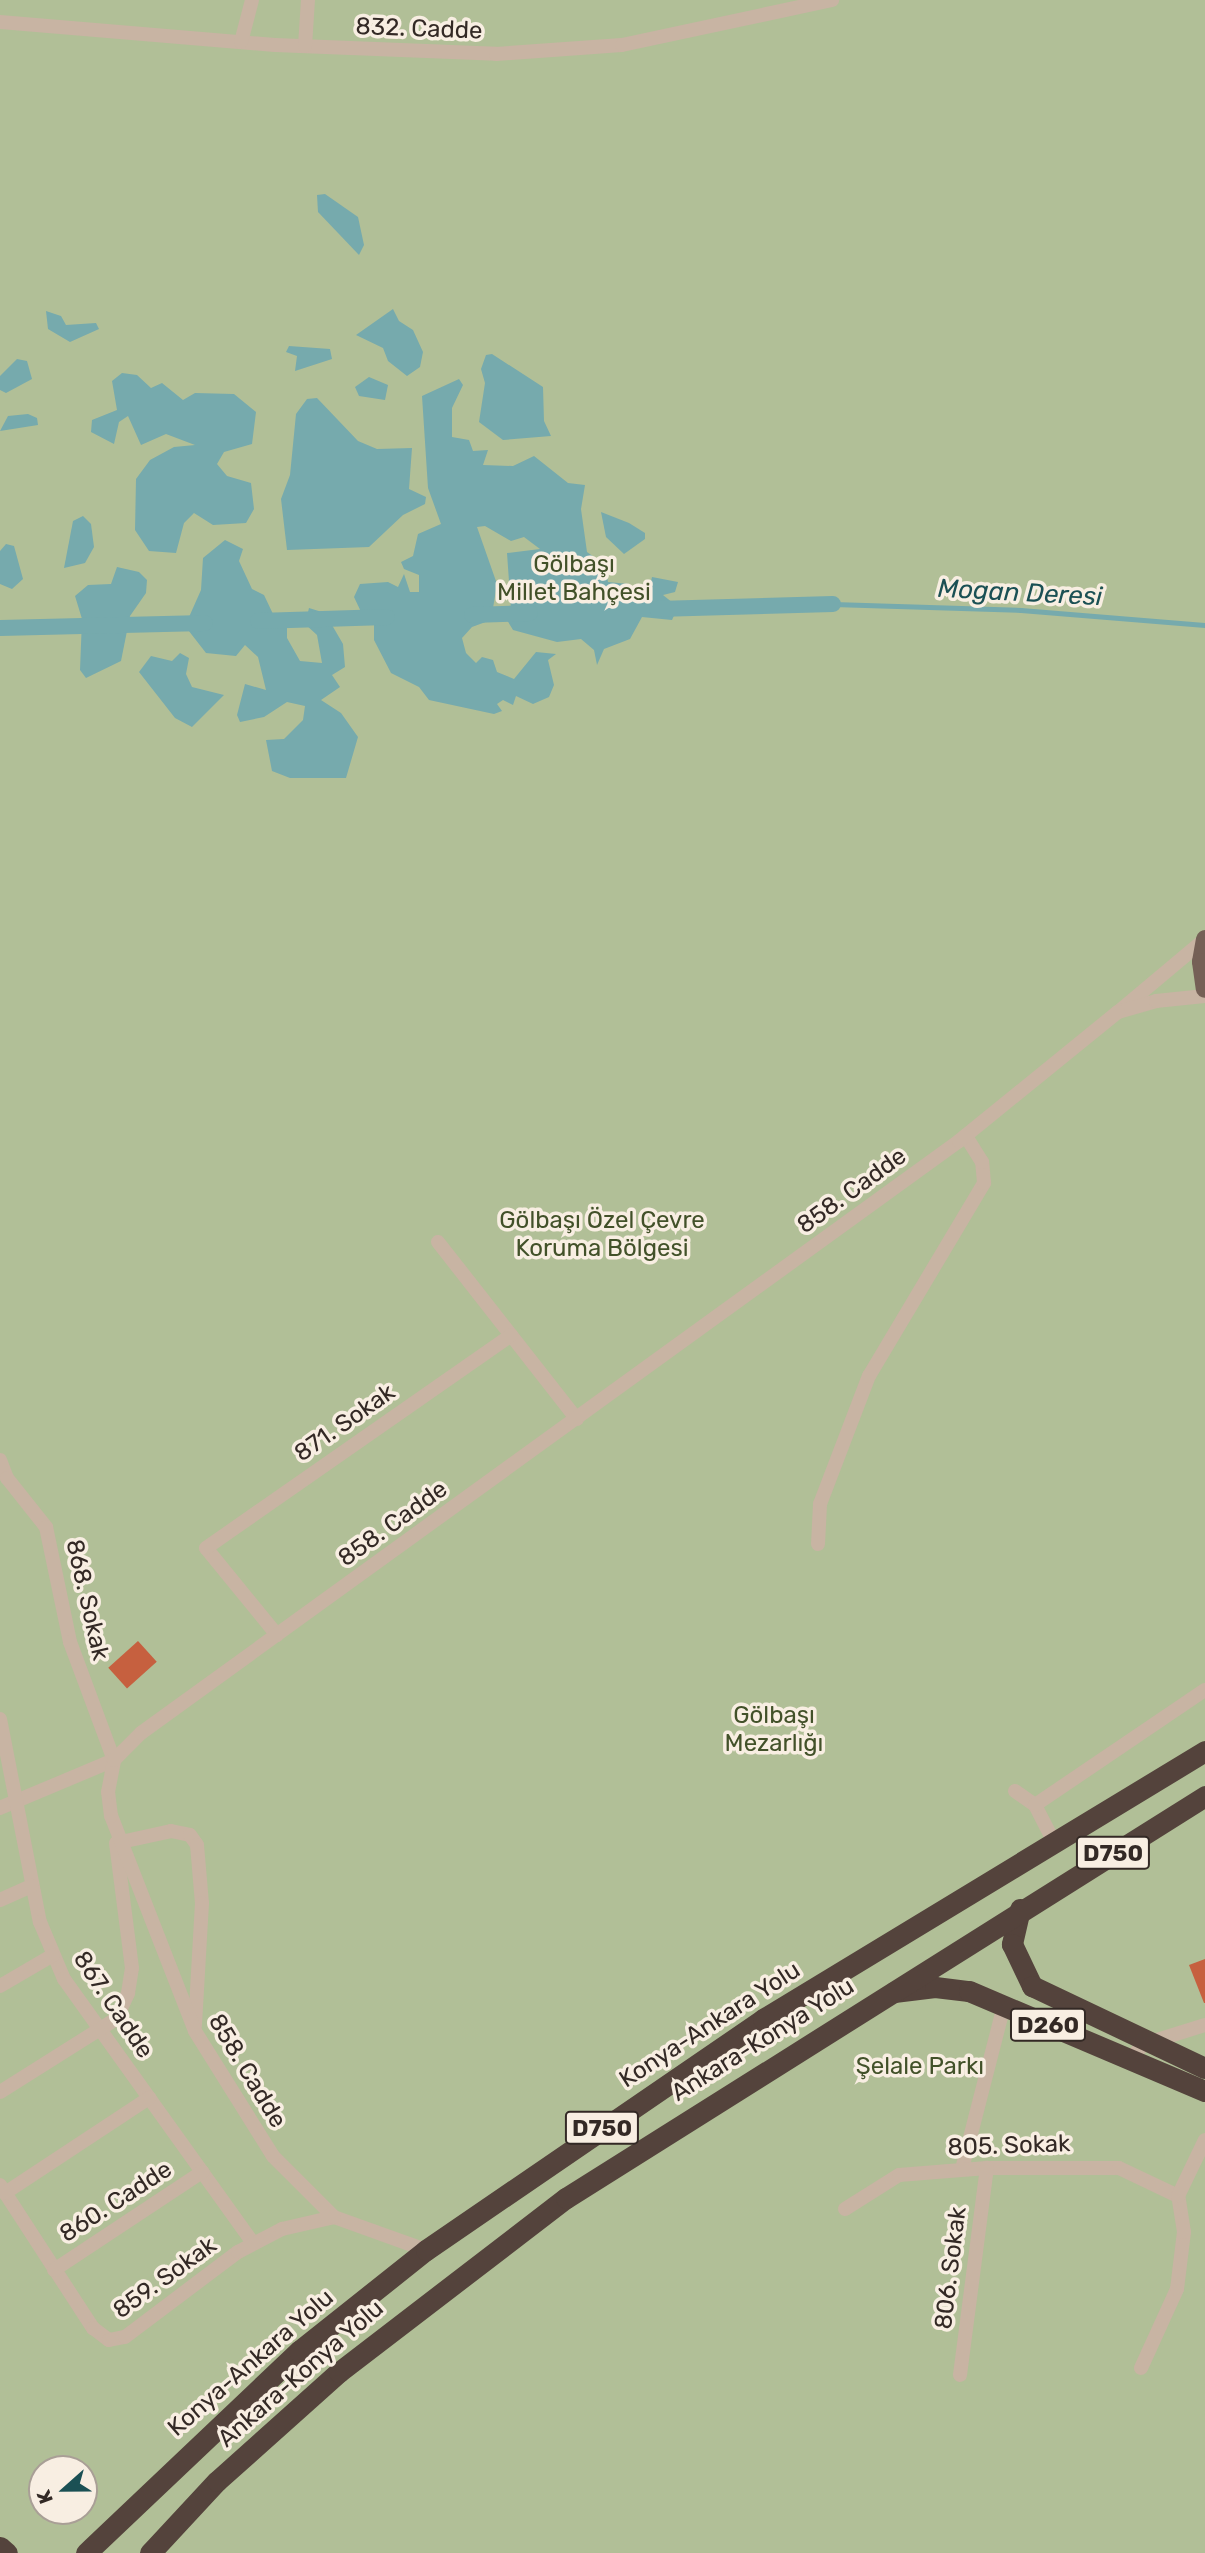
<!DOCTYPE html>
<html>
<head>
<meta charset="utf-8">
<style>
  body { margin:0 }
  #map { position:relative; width:1205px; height:2553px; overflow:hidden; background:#f0e4d6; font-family:Rubik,sans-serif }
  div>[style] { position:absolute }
  .green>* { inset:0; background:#b1bf97 }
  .water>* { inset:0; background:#76aaad }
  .stream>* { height:4.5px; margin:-2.25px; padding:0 2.25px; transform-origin:2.25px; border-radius:2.25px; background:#76aaad }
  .canal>* { height:16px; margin:-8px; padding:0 8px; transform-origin:8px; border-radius:8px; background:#76aaad }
  .building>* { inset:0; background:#c6603f; transform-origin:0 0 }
  .minor>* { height:14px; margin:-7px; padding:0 7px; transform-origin:7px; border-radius:7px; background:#c8b4a3 }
  .major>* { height:18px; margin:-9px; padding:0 9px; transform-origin:9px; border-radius:9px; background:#756056 }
  .highway>* { height:21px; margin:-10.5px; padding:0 10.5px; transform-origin:10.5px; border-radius:10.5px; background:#54433c }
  span { translate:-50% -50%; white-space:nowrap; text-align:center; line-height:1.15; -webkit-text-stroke:7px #f8eee2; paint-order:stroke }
  .shield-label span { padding:2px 5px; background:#f8eee2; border:2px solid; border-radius:5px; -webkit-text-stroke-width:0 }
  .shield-label { font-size:23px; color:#332925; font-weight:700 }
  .street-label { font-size:24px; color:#332925 }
  .park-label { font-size:24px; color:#425129 }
  .water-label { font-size:26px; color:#1b5054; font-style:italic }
  .north { position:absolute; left:28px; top:2455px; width:70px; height:70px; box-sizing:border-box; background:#f8eee2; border:2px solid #a99f96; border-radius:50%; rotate:249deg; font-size:19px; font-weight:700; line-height:28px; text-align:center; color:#332925 }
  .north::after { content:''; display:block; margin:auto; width:24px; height:32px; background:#1b5054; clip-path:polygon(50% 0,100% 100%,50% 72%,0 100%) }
</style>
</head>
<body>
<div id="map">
  <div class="green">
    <div style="clip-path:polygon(evenodd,0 0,1205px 0,1205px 2553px,0 2553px,0 0,42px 2469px,84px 2469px,84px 2511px,42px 2511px,42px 2469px)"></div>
  </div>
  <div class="water">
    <div style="clip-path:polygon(325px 194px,358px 217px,364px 245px,359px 255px,318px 212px,317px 195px)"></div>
    <div style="clip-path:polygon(393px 309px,399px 321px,413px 330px,423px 352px,420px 367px,407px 376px,388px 361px,383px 348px,356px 335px)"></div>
    <div style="clip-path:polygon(46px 311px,61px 316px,66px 325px,96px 323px,99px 329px,70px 342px,48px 329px)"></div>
    <div style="clip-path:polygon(289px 346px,330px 349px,332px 359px,295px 371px,297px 356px,286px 352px)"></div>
    <div style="clip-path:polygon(492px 354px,543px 387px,544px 421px,551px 436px,503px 440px,479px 422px,485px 383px,481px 369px,486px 355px)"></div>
    <div style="clip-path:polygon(17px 359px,27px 361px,32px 379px,6px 393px,0 390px,0 376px)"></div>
    <div style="clip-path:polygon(122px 373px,137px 375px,151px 388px,162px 383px,183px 400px,195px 393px,234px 394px,256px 412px,252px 444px,224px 452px,217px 464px,227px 476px,251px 483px,254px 509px,246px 523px,213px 525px,194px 513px,184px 523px,176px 553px,149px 551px,135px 530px,136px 479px,150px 460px,174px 447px,195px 445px,166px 434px,141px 445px,128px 416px,119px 422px,114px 444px,91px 432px,92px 420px,117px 410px,112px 381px)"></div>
    <div style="clip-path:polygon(369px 377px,388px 385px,385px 400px,359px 396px,355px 387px)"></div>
    <div style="clip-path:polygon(459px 379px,463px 385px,452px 408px,452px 437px,469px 440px,473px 451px,488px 450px,483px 465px,513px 466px,534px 456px,568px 483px,585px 485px,581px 509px,587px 552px,605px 565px,608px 582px,629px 584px,630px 592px,640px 596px,649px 591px,652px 577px,678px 582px,675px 592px,663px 595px,678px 607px,672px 620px,642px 617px,630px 639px,604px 649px,597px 665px,594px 650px,581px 639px,557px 642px,513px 630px,507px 620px,511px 610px,507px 553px,540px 549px,524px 537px,511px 541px,485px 526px,477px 527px,497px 584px,491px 620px,472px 627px,462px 638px,466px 653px,476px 663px,482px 657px,493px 660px,497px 672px,514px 679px,536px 652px,556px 654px,548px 660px,554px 685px,549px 697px,533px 704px,516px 696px,513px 705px,503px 700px,497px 704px,502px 711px,494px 714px,429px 700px,419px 687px,391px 673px,374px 640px,374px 624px,363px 616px,354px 597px,360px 584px,388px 582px,398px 587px,404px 574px,410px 592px,419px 592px,419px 575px,404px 569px,401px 562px,413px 556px,418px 534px,441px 524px,428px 488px,422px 396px)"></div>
    <div style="clip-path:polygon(317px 398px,358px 441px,377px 449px,412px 448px,409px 489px,426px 497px,425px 504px,403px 515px,369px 547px,287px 550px,281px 499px,290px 475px,296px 414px,307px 399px)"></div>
    <div style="clip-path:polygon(28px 414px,37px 418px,38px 425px,0 431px,8px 416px)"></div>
    <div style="clip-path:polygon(601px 512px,629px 523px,645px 533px,645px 539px,624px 554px,606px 537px)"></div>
    <div style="clip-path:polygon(83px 516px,91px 524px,94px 547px,85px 563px,64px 568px,73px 521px)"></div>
    <div style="clip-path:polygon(225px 540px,243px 549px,239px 561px,252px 589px,264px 595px,273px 614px,287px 626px,287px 638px,300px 661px,322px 663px,317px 635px,305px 624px,309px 608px,325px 613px,343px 644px,345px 667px,332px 675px,340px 687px,321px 700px,341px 713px,358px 737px,346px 778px,290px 778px,272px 771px,266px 740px,284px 739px,303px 720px,305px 706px,287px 702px,264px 717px,240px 722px,237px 715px,245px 684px,266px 690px,258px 657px,245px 645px,236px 656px,206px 653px,185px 626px,201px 590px,203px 558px)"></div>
    <div style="clip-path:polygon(6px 544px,14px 546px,23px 579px,12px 589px,0 584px,0 551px)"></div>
    <div style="clip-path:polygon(117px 567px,139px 572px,147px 580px,146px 593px,130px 616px,121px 661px,86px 678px,80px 670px,82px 619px,75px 596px,88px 585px,111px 584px)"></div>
    <div style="clip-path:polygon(180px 653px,189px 658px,186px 674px,192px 687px,224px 695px,192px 727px,175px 718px,139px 672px,151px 656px,172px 661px)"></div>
  </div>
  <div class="stream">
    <div style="left:833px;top:604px;width:188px;rotate:1.8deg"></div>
    <div style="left:1021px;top:610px;width:185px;rotate:4.7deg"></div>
  </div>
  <div class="canal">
    <div style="left:657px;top:609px;width:176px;rotate:-1.6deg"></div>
    <div style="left:472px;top:615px;width:58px;rotate:-2deg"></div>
    <div style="left:258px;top:621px;width:129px;rotate:-1.8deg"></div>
    <div style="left:0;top:628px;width:205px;rotate:-1.4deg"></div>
  </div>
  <div class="building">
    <div style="left:138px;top:1641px;width:28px;height:40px;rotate:48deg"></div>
    <div style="clip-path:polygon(1205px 1959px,1205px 2003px,1204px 2003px,1189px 1965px)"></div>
  </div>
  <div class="minor">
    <div style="left:0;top:22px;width:276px;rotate:4.8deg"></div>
    <div style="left:275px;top:45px;width:221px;rotate:2.3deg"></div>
    <div style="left:496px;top:54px;width:126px;rotate:-4.1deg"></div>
    <div style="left:622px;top:45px;width:215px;rotate:-12.1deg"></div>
    <div style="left:241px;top:42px;width:43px;rotate:-75.3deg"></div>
    <div style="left:305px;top:46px;width:46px;rotate:-86.3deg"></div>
    <div style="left:1205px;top:939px;width:114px;rotate:140deg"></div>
    <div style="left:1118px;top:1012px;width:40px;rotate:-16deg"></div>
    <div style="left:1156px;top:1001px;width:49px;rotate:-5.8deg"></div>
    <div style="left:438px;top:1242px;width:225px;rotate:51.9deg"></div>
    <div style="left:0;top:1460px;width:19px;rotate:69deg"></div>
    <div style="left:7px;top:1478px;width:63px;rotate:51.5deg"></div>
    <div style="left:46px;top:1527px;width:117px;rotate:78.2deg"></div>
    <div style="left:70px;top:1642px;width:126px;rotate:69.6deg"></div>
    <div style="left:114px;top:1760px;width:124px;rotate:157.2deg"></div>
    <div style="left:818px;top:1544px;width:40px;rotate:-87.1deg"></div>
    <div style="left:820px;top:1504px;width:137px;rotate:-69.1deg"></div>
    <div style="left:869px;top:1376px;width:225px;rotate:-59.2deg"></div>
    <div style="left:984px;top:1183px;width:21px;rotate:-95deg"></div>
    <div style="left:982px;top:1162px;width:31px;rotate:-122deg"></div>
    <div style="left:277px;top:1635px;width:112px;rotate:-129.2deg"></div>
    <div style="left:206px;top:1548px;width:372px;rotate:-34.9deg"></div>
    <div style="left:0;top:1719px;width:207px;rotate:78.9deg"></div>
    <div style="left:40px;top:1922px;width:62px;rotate:67.2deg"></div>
    <div style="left:64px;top:1979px;width:325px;rotate:54.4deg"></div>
    <div style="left:1015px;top:1791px;width:24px;rotate:35deg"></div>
    <div style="left:121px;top:1842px;width:51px;rotate:-12.4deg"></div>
    <div style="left:171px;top:1831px;width:19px;rotate:12deg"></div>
    <div style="left:190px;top:1835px;width:12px;rotate:55deg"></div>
    <div style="left:197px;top:1845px;width:58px;rotate:85.1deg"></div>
    <div style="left:202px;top:1903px;width:123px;rotate:93.3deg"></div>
    <div style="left:1054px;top:1842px;width:42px;rotate:-117.2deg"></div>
    <div style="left:1035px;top:1805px;width:205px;rotate:-34.1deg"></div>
    <div style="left:0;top:1900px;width:35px;rotate:-24deg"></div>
    <div style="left:0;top:1986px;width:61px;rotate:-30.3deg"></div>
    <div style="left:1128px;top:2061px;width:23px;rotate:-47deg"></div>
    <div style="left:1144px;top:2044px;width:64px;rotate:-17.3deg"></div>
    <div style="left:0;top:2092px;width:137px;rotate:-32.2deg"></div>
    <div style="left:116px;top:2019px;width:29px;rotate:-65deg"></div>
    <div style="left:128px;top:1993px;width:25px;rotate:-81deg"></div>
    <div style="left:132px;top:1968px;width:126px;rotate:-97.3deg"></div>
    <div style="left:962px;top:2169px;width:168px;rotate:-75.6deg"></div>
    <div style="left:0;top:2185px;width:171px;rotate:57deg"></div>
    <div style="left:93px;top:2328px;width:20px;rotate:37deg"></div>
    <div style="left:109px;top:2340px;width:16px;rotate:-11deg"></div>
    <div style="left:125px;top:2337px;width:141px;rotate:-37deg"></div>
    <div style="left:238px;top:2252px;width:50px;rotate:-27.6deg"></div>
    <div style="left:282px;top:2229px;width:53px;rotate:-13deg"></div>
    <div style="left:334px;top:2217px;width:98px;rotate:19.7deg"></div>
    <div style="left:5px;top:2193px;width:173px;rotate:-33.4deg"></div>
    <div style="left:845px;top:2209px;width:64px;rotate:-32.2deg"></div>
    <div style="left:899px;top:2175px;width:88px;rotate:-4.5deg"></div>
    <div style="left:987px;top:2168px;width:132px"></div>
    <div style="left:1119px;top:2168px;width:65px;rotate:25.4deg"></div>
    <div style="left:334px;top:2217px;width:86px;rotate:-135deg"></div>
    <div style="left:273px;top:2156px;width:147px;rotate:-122deg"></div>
    <div style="left:195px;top:2031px;width:231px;rotate:-111.3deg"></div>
    <div style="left:111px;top:1816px;width:24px;rotate:-97deg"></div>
    <div style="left:108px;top:1792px;width:33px;rotate:-79deg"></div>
    <div style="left:114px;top:1760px;width:38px;rotate:-45deg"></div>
    <div style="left:141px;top:1733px;width:1010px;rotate:-35.89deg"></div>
    <div style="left:959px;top:1141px;width:205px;rotate:-39.1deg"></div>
    <div style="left:54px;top:2270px;width:178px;rotate:-33.5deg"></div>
    <div style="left:1141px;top:2368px;width:87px;rotate:-65.5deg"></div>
    <div style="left:1177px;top:2289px;width:57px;rotate:-83deg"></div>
    <div style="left:1184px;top:2232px;width:36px;rotate:-99deg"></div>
    <div style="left:1178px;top:2196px;width:62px;rotate:-64.3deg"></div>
    <div style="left:960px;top:2375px;width:209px;rotate:-82.6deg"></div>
  </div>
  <div class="major">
    <div style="left:1205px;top:939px;width:23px;rotate:100deg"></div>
    <div style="left:1201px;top:962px;width:27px;rotate:82deg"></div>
  </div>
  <div class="highway">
    <div style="left:1020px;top:1909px;width:36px;rotate:103deg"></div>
    <div style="left:1012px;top:1944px;width:47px;rotate:64.5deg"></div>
    <div style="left:1032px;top:1986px;width:191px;rotate:25.4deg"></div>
    <div style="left:894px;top:1992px;width:41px;rotate:-7deg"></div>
    <div style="left:935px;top:1987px;width:34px;rotate:7deg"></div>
    <div style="left:969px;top:1991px;width:256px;rotate:23deg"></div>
    <div style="left:0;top:2547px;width:9px;rotate:41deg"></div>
    <div style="left:86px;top:2553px;width:294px;rotate:-43.5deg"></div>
    <div style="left:299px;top:2351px;width:162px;rotate:-38.5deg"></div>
    <div style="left:426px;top:2250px;width:409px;rotate:-34.4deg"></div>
    <div style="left:763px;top:2019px;width:517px;rotate:-31.23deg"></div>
    <div style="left:150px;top:2553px;width:98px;rotate:-47.1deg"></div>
    <div style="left:217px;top:2481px;width:164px;rotate:-41.8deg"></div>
    <div style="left:339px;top:2372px;width:286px;rotate:-37.5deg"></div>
    <div style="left:566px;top:2198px;width:755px;rotate:-32.17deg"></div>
  </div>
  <div class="shield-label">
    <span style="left:1113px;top:1853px">D750</span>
    <span style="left:1048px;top:2025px">D260</span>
    <span style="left:602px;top:2128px">D750</span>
  </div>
  <div class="street-label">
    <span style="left:419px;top:29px;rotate:2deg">832. Cadde</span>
    <span style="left:852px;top:1191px;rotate:-36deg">858. Cadde</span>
    <span style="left:345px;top:1423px;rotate:-35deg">871. Sokak</span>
    <span style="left:393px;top:1524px;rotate:-36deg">858. Cadde</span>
    <span style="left:87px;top:1600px;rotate:77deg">868. Sokak</span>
    <span style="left:113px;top:2005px;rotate:56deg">867. Cadde</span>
    <span style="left:710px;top:2025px;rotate:-33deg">Konya-Ankara Yolu</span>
    <span style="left:763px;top:2040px;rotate:-32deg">Ankara-Konya Yolu</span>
    <span style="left:247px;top:2071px;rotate:59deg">858. Cadde</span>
    <span style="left:1009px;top:2146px;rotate:-2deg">805. Sokak</span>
    <span style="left:116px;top:2202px;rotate:-33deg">860. Cadde</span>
    <span style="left:951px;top:2268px;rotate:-83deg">806. Sokak</span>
    <span style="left:165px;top:2278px;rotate:-36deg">859. Sokak</span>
    <span style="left:251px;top:2363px;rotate:-41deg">Konya-Ankara Yolu</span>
    <span style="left:301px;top:2374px;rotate:-41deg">Ankara-Konya Yolu</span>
  </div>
  <div class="park-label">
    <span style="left:574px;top:579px">Gölbaşı<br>Millet Bahçesi</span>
    <span style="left:602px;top:1235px">Gölbaşı Özel Çevre<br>Koruma Bölgesi</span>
    <span style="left:774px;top:1730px">Gölbaşı<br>Mezarlığı</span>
    <span style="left:920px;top:2067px">Şelale Parkı</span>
  </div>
  <div class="water-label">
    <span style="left:1020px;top:593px;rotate:3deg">Mogan Deresi</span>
  </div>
  <div class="north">K</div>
</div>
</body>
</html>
